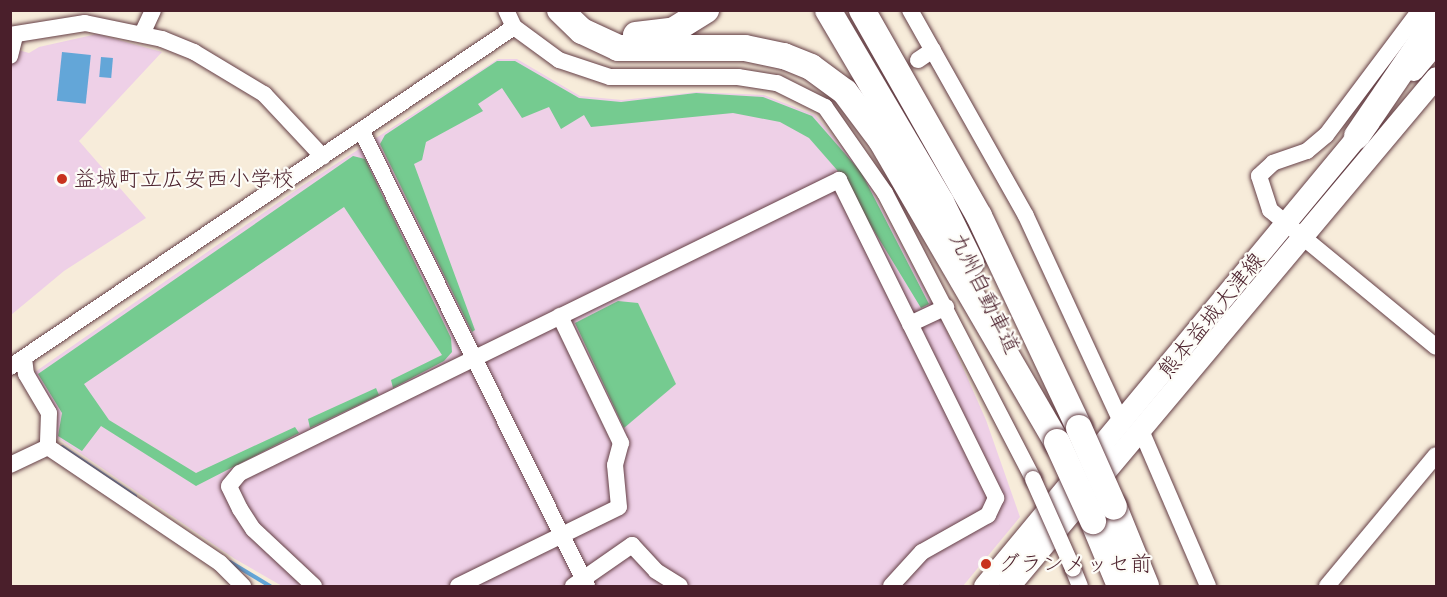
<!DOCTYPE html>
<html>
<head>
<meta charset="utf-8">
<style>
  body { margin:0 }
  #map { position:relative; width:1447px; height:597px; overflow:hidden; background:#f7ecda; font-family:"Patrick Hand","Klee One",sans-serif }
  div>[style] { position:absolute }
  .built>* { inset:0; background:#eed0e7 }
  .green>* { inset:0; background:#75cb90 }
  .water>* { inset:0; background:#63a6d8; transform-origin:0 0 }
  .stream>* { height:4px; margin:-2px; padding:0 2px; transform-origin:2px; border-radius:2px; background:#63a6d8 }
  .roads { filter:drop-shadow(0 0 2px #643e45) drop-shadow(0 0 2px #643e45) }
  .minor>* { height:16px; margin:-8px; padding:0 8px; transform-origin:8px; border-radius:8px; background:#fff }
  .major>* { height:21px; margin:-10.5px; padding:0 10.5px; transform-origin:10.5px; border-radius:10.5px; background:#fff }
  .highway>* { height:26px; margin:-13px; padding:0 13px; transform-origin:13px; border-radius:13px; background:#fff }
  .bridges { filter:drop-shadow(0 0 2px #643e45) drop-shadow(0 0 2px #643e45) }
  .minor-bridge>* { height:16px; margin:-8px; padding:0 8px; transform-origin:8px; border-radius:8px; background:#fff }
  .highway-bridge>* { height:26px; margin:-13px; padding:0 13px; transform-origin:13px; border-radius:13px; background:#fff }
  .dots>* { width:16px; height:16px; translate:-50% -50%; box-sizing:border-box; border:3px solid #fdfcf7; border-radius:50% }
  span { translate:-50% -50%; white-space:nowrap; text-align:center; line-height:1.15; -webkit-text-stroke:4.5px #fdfcf7; paint-order:stroke }
  .poi-label { font-size:22px; color:#4a1f2b }
  .left { translate:0 -50%; text-align:left }
  .street-label { font-size:22px; color:#4a1f2b }
  .frame { position:absolute; inset:0; border:12px solid #4a1f2b; pointer-events:none }
</style>
</head>
<body>
<div id="map">
  <div class="built">
    <div style="clip-path:polygon(97px 34px,162px 52px,79px 141px,146px 218px,64px 271px,11px 315px,11px 48px,29px 53px,39px 47px)"></div>
    <div style="clip-path:polygon(498px 59px,517px 59px,580px 96px,622px 100px,697px 92px,764px 95px,815px 115px,862px 171px,945px 327px,986px 420px,1020px 517px,963px 586px,282px 586px,235px 559px,55px 436px,58px 414px,36px 381px,35px 372px,302px 186px)"></div>
  </div>
  <div class="green">
    <div style="clip-path:polygon(497px 61px,515px 61px,579px 98px,621px 102px,696px 93px,763px 97px,812px 116px,861px 172px,929px 304px,921px 308px,837px 170px,809px 138px,780px 122px,733px 113px,591px 127px,584px 115px,561px 129px,549px 107px,522px 118px,502px 88px,478px 104px,483px 111px,426px 142px,422px 160px,414px 164px,475px 330px,472px 332px,380px 144px,385px 135px)"></div>
    <div style="clip-path:polygon(353px 156px,365px 159px,451px 338px,452px 352px,444px 361px,393px 388px,391px 380px,442px 355px,344px 207px,84px 384px,109px 420px,196px 473px,295px 427px,299px 433px,196px 486px,101px 426px,82px 451px,58px 436px,62px 413px,38px 374px)"></div>
    <div style="clip-path:polygon(618px 301px,638px 303px,676px 384px,624px 428px,575px 323px)"></div>
    <div style="clip-path:polygon(376px 388px,379px 395px,310px 428px,308px 419px)"></div>
  </div>
  <div class="water">
    <div style="left:62px;top:52px;width:29px;height:49px;rotate:6deg"></div>
    <div style="left:101px;top:57px;width:12px;height:20px;rotate:5deg"></div>
  </div>
  <div class="stream">
    <div style="left:62px;top:447px;width:88px;rotate:33.9deg"></div>
    <div style="left:230px;top:562px;width:47px;rotate:31deg"></div>
  </div>
  <div class="roads">
    <div class="minor">
      <div style="left:506px;top:10px;width:19px;rotate:65deg"></div>
      <div style="left:514px;top:27px;width:56px;rotate:36.3deg"></div>
      <div style="left:559px;top:60px;width:54px;rotate:18.4deg"></div>
      <div style="left:610px;top:77px;width:128px"></div>
      <div style="left:738px;top:77px;width:39px;rotate:9deg"></div>
      <div style="left:777px;top:83px;width:54px;rotate:26.6deg"></div>
      <div style="left:825px;top:107px;width:105px;rotate:55.1deg"></div>
      <div style="left:885px;top:193px;width:322px;rotate:62.6deg"></div>
      <div style="left:910px;top:10px;width:236px;rotate:60.6deg"></div>
      <div style="left:1026px;top:216px;width:229px;rotate:65.2deg"></div>
      <div style="left:1420px;top:10px;width:156px;rotate:126.9deg"></div>
      <div style="left:1326px;top:135px;width:25px;rotate:140deg"></div>
      <div style="left:1307px;top:151px;width:36px;rotate:161deg"></div>
      <div style="left:1273px;top:163px;width:19px;rotate:137deg"></div>
      <div style="left:1259px;top:176px;width:36px;rotate:72deg"></div>
      <div style="left:1270px;top:210px;width:215px;rotate:39.5deg"></div>
      <div style="left:142px;top:34px;width:26px;rotate:-65deg"></div>
      <div style="left:10px;top:35px;width:76px;rotate:-9.1deg"></div>
      <div style="left:85px;top:23px;width:79px;rotate:11.7deg"></div>
      <div style="left:162px;top:39px;width:35px;rotate:22deg"></div>
      <div style="left:194px;top:52px;width:82px;rotate:31deg"></div>
      <div style="left:264px;top:94px;width:86px;rotate:46.9deg"></div>
      <div style="left:10px;top:56px;width:21px;rotate:-76deg"></div>
      <div style="left:918px;top:60px;width:18px;rotate:-34deg"></div>
      <div style="left:362px;top:132px;width:507px;rotate:63.64deg"></div>
      <div style="left:910px;top:324px;width:40px;rotate:-25deg"></div>
      <div style="left:24px;top:358px;width:16px;rotate:83deg"></div>
      <div style="left:26px;top:374px;width:45px;rotate:59.5deg"></div>
      <div style="left:49px;top:413px;width:34px;rotate:92deg"></div>
      <div style="left:10px;top:367px;width:608px;rotate:-34deg"></div>
      <div style="left:1140px;top:428px;width:172px;rotate:66.7deg"></div>
      <div style="left:48px;top:447px;width:207px;rotate:34deg"></div>
      <div style="left:220px;top:563px;width:33px;rotate:45deg"></div>
      <div style="left:10px;top:465px;width:42px;rotate:-25.3deg"></div>
      <div style="left:1073px;top:569px;width:18px;rotate:68deg"></div>
      <div style="left:314px;top:586px;width:83px;rotate:-136.9deg"></div>
      <div style="left:253px;top:529px;width:24px;rotate:-123deg"></div>
      <div style="left:240px;top:509px;width:25px;rotate:-116deg"></div>
      <div style="left:229px;top:486px;width:17px;rotate:-50deg"></div>
      <div style="left:240px;top:473px;width:667px;rotate:-26.07deg"></div>
      <div style="left:839px;top:180px;width:355px;rotate:63.7deg"></div>
      <div style="left:996px;top:498px;width:19px;rotate:115deg"></div>
      <div style="left:988px;top:515px;width:76px;rotate:150.7deg"></div>
      <div style="left:922px;top:552px;width:46px;rotate:132.4deg"></div>
      <div style="left:458px;top:586px;width:179px;rotate:-26.1deg"></div>
      <div style="left:619px;top:507px;width:42px;rotate:-95.4deg"></div>
      <div style="left:615px;top:465px;width:23px;rotate:-75deg"></div>
      <div style="left:621px;top:443px;width:141px;rotate:-115.7deg"></div>
      <div style="left:573px;top:586px;width:72px;rotate:-34.8deg"></div>
      <div style="left:632px;top:545px;width:35px;rotate:47deg"></div>
      <div style="left:656px;top:571px;width:28px;rotate:32deg"></div>
      <div style="left:1327px;top:586px;width:170px;rotate:-50.2deg"></div>
    </div>
    <div class="major">
      <div style="left:1413px;top:70px;width:35px;rotate:-50deg"></div>
      <div style="left:984px;top:586px;width:602px;rotate:-50.33deg"></div>
      <div style="left:1009px;top:586px;width:664px;rotate:-50.01deg"></div>
    </div>
    <div class="highway">
      <div style="left:560px;top:10px;width:30px;rotate:44deg"></div>
      <div style="left:582px;top:31px;width:40px;rotate:25deg"></div>
      <div style="left:618px;top:48px;width:127px"></div>
      <div style="left:745px;top:48px;width:40px;rotate:12deg"></div>
      <div style="left:784px;top:56px;width:29px;rotate:22deg"></div>
      <div style="left:811px;top:67px;width:42px;rotate:36.3deg"></div>
      <div style="left:845px;top:92px;width:60px;rotate:53.1deg"></div>
      <div style="left:881px;top:140px;width:350px;rotate:59.8deg"></div>
      <div style="left:828px;top:10px;width:223px;rotate:59.5deg"></div>
      <div style="left:941px;top:202px;width:68px;rotate:63.8deg"></div>
      <div style="left:862px;top:10px;width:237px;rotate:60.4deg"></div>
      <div style="left:979px;top:216px;width:234px;rotate:64.7deg"></div>
      <div style="left:636px;top:35px;width:38px;rotate:-7deg"></div>
      <div style="left:674px;top:30px;width:38px;rotate:-32deg"></div>
      <div style="left:1357px;top:136px;width:140px;rotate:-55.7deg"></div>
      <div style="left:1114px;top:507px;width:85px;rotate:67.9deg"></div>
      <div style="left:1093px;top:521px;width:70px;rotate:67.4deg"></div>
    </div>
  </div>
  <div class="bridges">
    <div class="minor-bridge">
      <div style="left:1033px;top:479px;width:98px;rotate:66deg"></div>
    </div>
    <div class="highway-bridge">
      <div style="left:1079px;top:428px;width:86px;rotate:66.1deg"></div>
      <div style="left:1057px;top:442px;width:87px;rotate:65.5deg"></div>
    </div>
  </div>
  <div class="dots">
    <div style="left:62px;top:179px;background:#c8321e"></div>
    <div style="left:986px;top:564px;background:#c8321e"></div>
  </div>
  <div class="poi-label">
    <span class="left" style="left:74px;top:179px">益城町立広安西小学校</span>
    <span class="left" style="left:998px;top:564px">グランメッセ前</span>
  </div>
  <div class="street-label">
    <span style="left:985px;top:293px;rotate:64deg">九州自動車道</span>
    <span style="left:1211px;top:315px;rotate:-51deg">熊本益城大津線</span>
  </div>
  <div class="frame"></div>
</div>
</body>
</html>
